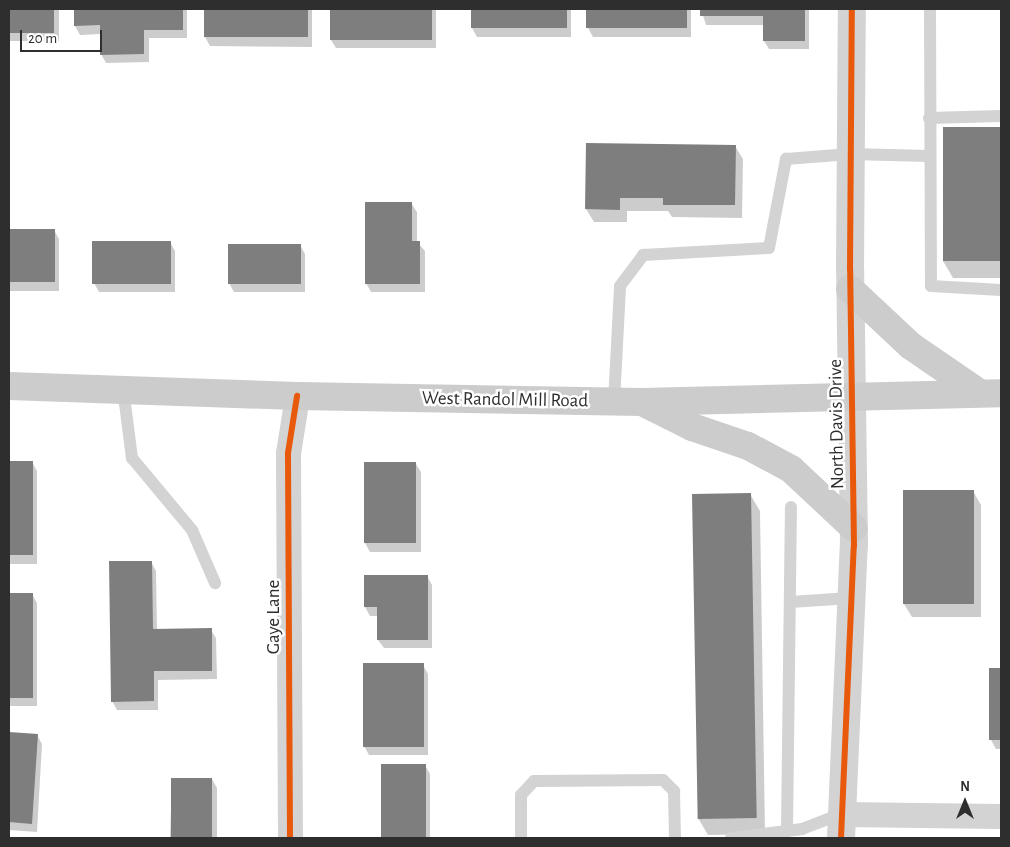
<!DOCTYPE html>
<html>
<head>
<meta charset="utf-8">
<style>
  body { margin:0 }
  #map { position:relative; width:1010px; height:847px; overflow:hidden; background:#fff; font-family:"Alegreya Sans",sans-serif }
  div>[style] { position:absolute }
  .shadow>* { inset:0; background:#0003; transform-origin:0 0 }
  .building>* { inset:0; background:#7e7e7e; transform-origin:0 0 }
  .service>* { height:12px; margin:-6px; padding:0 6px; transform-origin:6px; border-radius:6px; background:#d3d3d3 }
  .minor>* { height:25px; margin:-12.5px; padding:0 12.5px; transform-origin:12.5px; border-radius:12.5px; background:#d3d3d3 }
  .tertiary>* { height:28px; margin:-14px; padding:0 14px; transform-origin:14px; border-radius:14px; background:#d3d3d3 }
  .secondary>* { height:28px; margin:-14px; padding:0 14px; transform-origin:14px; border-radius:14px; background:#ccc }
  .cycleway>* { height:6px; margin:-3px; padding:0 3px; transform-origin:3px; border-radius:3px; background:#e8590c }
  span { translate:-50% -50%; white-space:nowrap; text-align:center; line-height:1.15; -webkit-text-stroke:5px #fff; paint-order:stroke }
  .street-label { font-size:19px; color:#2e2e2e }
  .frame { position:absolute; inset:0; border:10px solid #2e2e2e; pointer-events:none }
  .north { position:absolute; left:940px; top:777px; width:50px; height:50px; -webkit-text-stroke:4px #fff; paint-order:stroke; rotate:0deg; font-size:14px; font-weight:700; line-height:20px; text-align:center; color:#2e2e2e }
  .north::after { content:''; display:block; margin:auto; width:18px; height:22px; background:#2e2e2e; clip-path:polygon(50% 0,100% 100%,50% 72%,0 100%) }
  .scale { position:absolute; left:20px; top:30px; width:82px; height:22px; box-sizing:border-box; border:2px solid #2e2e2e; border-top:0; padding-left:6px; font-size:15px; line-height:18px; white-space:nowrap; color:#2e2e2e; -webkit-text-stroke:4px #fff; paint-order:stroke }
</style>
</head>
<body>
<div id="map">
  <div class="shadow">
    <div style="left:9px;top:9px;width:50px;height:32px"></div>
    <div style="clip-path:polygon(75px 9px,187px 9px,187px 38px,149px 38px,149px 62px,106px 63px,101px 54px,101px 34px,80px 35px,75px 26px)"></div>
    <div style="clip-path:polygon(205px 9px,312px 9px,312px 47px,210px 46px,205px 37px)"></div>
    <div style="clip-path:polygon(331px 9px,436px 9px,436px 48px,336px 48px,331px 40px)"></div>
    <div style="clip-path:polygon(472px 9px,571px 9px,571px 37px,477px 37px,472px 28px)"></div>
    <div style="clip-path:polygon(587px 9px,691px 9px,691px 37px,593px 37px,588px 28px)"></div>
    <div style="clip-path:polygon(701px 9px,809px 9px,809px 49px,769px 49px,764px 41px,764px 25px,706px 25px)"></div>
    <div style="clip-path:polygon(944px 128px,1001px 128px,1001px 278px,953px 278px,943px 261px)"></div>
    <div style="clip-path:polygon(735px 146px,743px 159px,742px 218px,672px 217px,668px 211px,627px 211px,627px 222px,594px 222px,586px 209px)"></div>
    <div style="clip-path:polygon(411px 203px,417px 212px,417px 242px,425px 251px,425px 292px,371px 292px,366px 283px)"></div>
    <div style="clip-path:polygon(9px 230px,54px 230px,59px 239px,59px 291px,9px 291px)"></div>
    <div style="clip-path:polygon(170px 242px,175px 251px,175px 292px,99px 292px,94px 283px)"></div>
    <div style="clip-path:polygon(300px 245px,305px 254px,305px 292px,234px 292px,229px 283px)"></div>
    <div style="clip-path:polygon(9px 462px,32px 462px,37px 471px,37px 564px,9px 564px)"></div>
    <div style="clip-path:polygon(365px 464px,416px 464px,421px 472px,421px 552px,370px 552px,365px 543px)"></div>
    <div style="clip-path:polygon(973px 491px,981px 505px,981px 617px,912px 617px,904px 604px)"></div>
    <div style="clip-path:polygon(750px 494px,760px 511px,765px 834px,708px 835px,698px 818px)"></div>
    <div style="clip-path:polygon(151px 562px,156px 571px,157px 631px,211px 630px,216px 638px,217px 679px,158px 680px,158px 710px,117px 710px,112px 701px)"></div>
    <div style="clip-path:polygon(427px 576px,432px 585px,432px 648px,384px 648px,378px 640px,378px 616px,370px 616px,365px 607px)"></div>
    <div style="clip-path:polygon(9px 594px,32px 594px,37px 603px,37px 706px,9px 706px)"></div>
    <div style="clip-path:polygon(423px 665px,428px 674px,428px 755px,369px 755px,364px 746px)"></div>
    <div style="clip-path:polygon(991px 669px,1001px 669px,1001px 749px,996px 749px,991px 740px)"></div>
    <div style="clip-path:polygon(9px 733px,37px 735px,42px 744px,37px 832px,9px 830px)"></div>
    <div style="clip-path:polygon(383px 765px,425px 765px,430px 774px,430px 838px,383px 838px)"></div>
    <div style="clip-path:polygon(172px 779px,212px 779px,217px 788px,217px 838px,170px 838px)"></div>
  </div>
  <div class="building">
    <div style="left:9px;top:9px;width:45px;height:24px"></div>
    <div style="clip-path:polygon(74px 9px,183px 9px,183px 30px,144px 30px,144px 54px,100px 55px,100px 25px,74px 26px)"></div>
    <div style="left:204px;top:9px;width:104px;height:28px"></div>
    <div style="left:330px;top:9px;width:102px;height:31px"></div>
    <div style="left:471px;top:9px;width:96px;height:19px"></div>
    <div style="left:586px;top:9px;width:101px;height:19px"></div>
    <div style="clip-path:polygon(700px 9px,805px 9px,805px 41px,763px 41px,763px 16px,700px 16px)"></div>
    <div style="left:943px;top:127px;width:58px;height:134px"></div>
    <div style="clip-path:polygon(586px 143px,736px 145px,735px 205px,663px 205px,663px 198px,620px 198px,620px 210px,585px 209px)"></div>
    <div style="clip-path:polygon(365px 202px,412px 202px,412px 241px,420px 241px,420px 284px,365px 284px)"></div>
    <div style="left:9px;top:229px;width:46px;height:53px"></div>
    <div style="left:92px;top:241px;width:79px;height:43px"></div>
    <div style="left:228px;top:244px;width:73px;height:40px"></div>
    <div style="left:9px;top:461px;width:24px;height:94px"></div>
    <div style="left:364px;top:462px;width:52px;height:81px"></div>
    <div style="left:903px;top:490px;width:71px;height:114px"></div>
    <div style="left:751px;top:493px;width:325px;height:59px;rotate:89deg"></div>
    <div style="clip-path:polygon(109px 561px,152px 561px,153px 629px,212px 628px,212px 671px,154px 671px,154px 701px,111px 702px)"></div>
    <div style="clip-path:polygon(364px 575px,428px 575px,428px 640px,377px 640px,377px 607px,364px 607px)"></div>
    <div style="left:9px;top:593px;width:24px;height:105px"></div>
    <div style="left:363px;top:663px;width:61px;height:84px"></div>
    <div style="left:989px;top:668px;width:12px;height:72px"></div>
    <div style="clip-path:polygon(9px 732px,38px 734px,32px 824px,9px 822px)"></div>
    <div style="left:381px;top:764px;width:45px;height:74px"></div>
    <div style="left:171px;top:778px;width:41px;height:60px"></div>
  </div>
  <div class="service">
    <div style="left:930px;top:9px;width:277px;rotate:89.8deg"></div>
    <div style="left:931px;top:286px;width:70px;rotate:3.3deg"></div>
    <div style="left:929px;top:118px;width:72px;rotate:-1.6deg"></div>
    <div style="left:123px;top:388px;width:71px;rotate:82.7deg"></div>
    <div style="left:132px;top:458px;width:94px;rotate:50.2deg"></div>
    <div style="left:192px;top:530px;width:58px;rotate:66.5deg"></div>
    <div style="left:614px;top:402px;width:116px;rotate:-87deg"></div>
    <div style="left:620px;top:286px;width:39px;rotate:-53deg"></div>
    <div style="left:643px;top:255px;width:126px;rotate:-3.2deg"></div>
    <div style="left:769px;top:248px;width:91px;rotate:-79.2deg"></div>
    <div style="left:786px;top:159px;width:64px;rotate:-4.5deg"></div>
    <div style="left:850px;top:154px;width:79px;rotate:1.5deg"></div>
    <div style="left:790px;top:602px;width:61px;rotate:-3.8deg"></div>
    <div style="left:787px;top:830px;width:323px;rotate:-89.3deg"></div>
    <div style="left:521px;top:838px;width:43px;rotate:-90deg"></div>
    <div style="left:521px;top:795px;width:19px;rotate:-47deg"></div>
    <div style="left:534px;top:781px;width:129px;rotate:-0.4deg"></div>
    <div style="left:663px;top:780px;width:16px;rotate:45deg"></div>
    <div style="left:674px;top:791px;width:47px;rotate:88.8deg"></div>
    <div style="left:731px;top:838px;width:72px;rotate:-7.2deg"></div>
    <div style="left:802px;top:829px;width:42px;rotate:-21deg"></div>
  </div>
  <div class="minor">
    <div style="left:841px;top:814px;width:160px;rotate:0.7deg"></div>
    <div style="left:290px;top:838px;width:385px;rotate:-90.3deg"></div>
    <div style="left:288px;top:453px;width:58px;rotate:-81deg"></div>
  </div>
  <div class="tertiary">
    <div style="left:841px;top:838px;width:292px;rotate:-87.5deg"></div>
    <div style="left:854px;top:546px;width:277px;rotate:-90.8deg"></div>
    <div style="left:850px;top:269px;width:260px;rotate:-89.6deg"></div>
  </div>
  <div class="secondary">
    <div style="left:850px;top:289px;width:83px;rotate:43.1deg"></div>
    <div style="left:911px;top:346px;width:81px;rotate:34.5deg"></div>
    <div style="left:9px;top:386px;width:288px;rotate:2deg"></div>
    <div style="left:297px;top:396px;width:345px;rotate:1deg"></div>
    <div style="left:642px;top:402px;width:359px;rotate:-1.4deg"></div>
    <div style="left:646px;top:404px;width:51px;rotate:26.6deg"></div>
    <div style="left:692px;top:427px;width:59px;rotate:18.7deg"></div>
    <div style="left:748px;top:446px;width:49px;rotate:28.1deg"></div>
    <div style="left:791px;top:469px;width:86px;rotate:43.1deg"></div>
  </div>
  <div class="cycleway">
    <div style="left:290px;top:838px;width:385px;rotate:-90.3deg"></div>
    <div style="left:288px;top:453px;width:58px;rotate:-81deg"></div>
    <div style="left:841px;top:838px;width:292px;rotate:-87.5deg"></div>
    <div style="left:854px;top:546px;width:277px;rotate:-90.8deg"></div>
    <div style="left:850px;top:269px;width:260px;rotate:-89.6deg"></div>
  </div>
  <div class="street-label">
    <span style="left:505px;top:400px;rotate:1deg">West Randol Mill Road</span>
    <span style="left:837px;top:424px;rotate:-91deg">North Davis Drive</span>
    <span style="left:274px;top:617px;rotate:-90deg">Gaye Lane</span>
  </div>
  <div class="frame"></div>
  <div class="north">N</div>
  <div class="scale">20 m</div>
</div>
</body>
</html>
